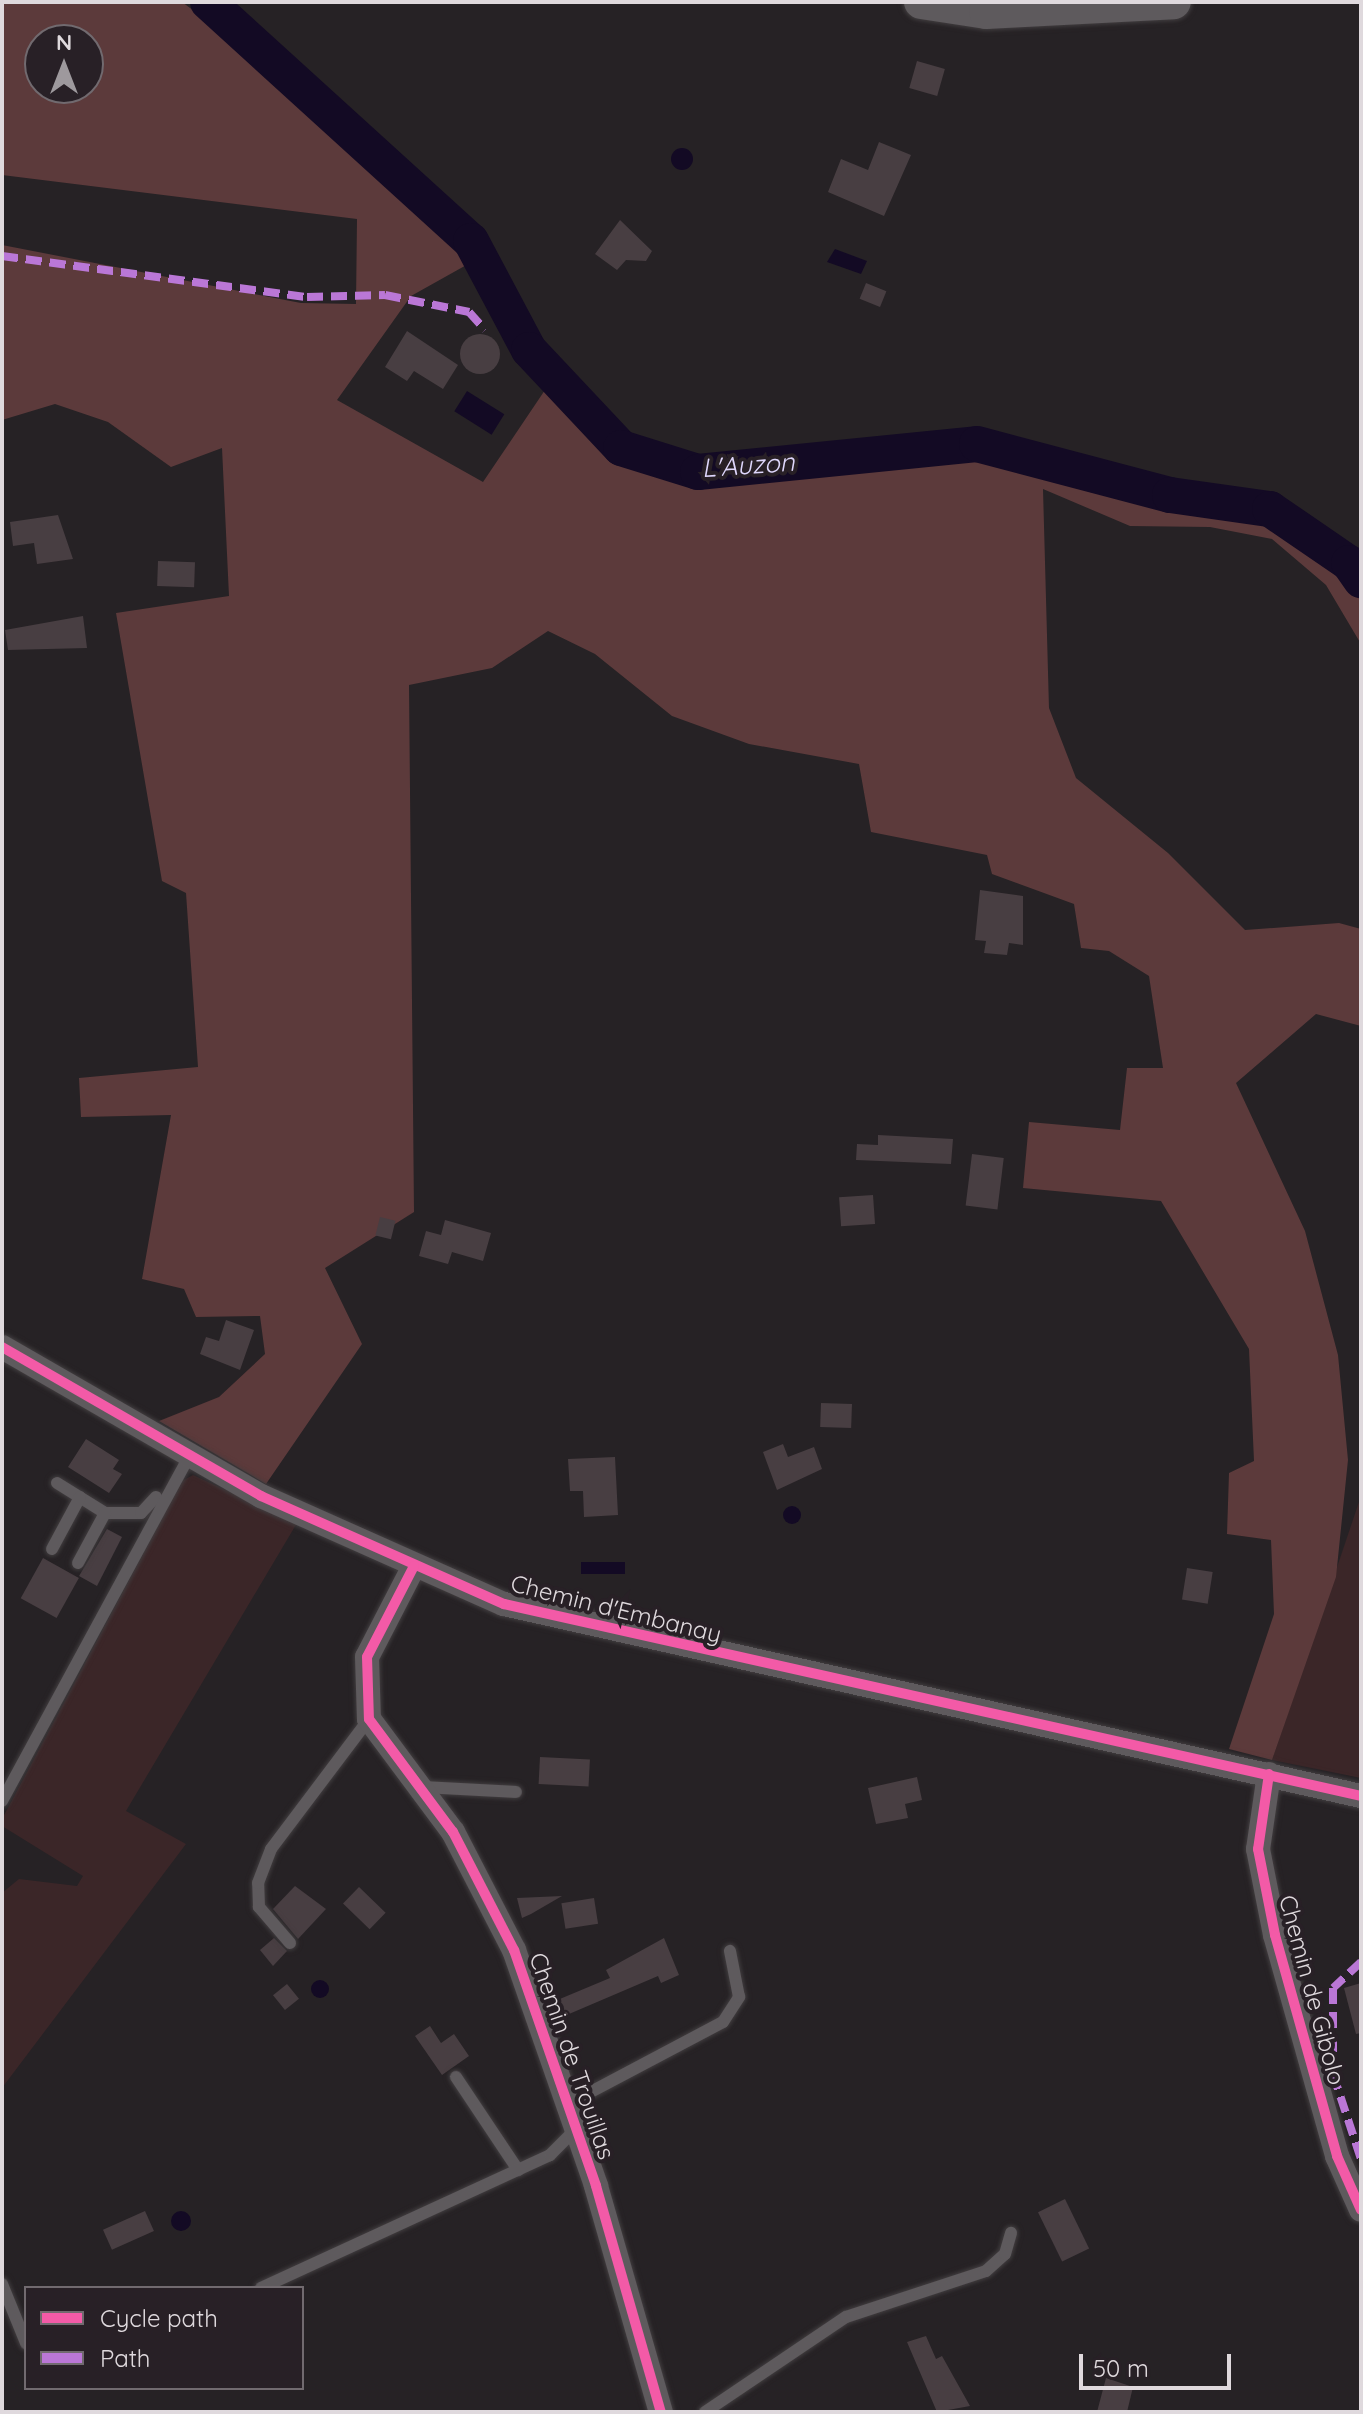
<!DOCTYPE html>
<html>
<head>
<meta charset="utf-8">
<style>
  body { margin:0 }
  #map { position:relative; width:1363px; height:2414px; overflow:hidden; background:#262225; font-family:Quicksand,sans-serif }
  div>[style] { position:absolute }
  .green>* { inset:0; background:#3b2628 }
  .forest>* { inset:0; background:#5c3a3b }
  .water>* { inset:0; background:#130a24; transform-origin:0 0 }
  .round { border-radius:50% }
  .river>* { height:36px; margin:-18px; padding:0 18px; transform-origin:18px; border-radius:18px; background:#130a24 }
  .building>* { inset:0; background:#483e42; transform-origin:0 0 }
  .roads { filter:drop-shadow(0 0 2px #413d3f) drop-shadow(0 0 2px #413d3f) }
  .service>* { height:12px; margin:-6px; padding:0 6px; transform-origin:6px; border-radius:6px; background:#5e5a5d }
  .minor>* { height:24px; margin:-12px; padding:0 12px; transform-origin:12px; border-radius:12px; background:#5e5a5d }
  .secondary>* { height:34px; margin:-17px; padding:0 17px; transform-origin:17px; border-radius:17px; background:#5e5a5d }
  .quiet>* { height:8px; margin-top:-4px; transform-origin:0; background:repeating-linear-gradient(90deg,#ba77d6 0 16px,transparent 0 24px) }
  .cycleway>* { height:10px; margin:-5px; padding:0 5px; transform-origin:5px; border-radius:5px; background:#f35aa7 }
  span { translate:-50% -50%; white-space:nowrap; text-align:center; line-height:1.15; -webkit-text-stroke:8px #282026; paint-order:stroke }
  .street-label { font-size:24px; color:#dfd9dd }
  .water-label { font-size:26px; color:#dfd7fc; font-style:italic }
  .frame { position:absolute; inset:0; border:4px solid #dfd9dd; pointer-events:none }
  .legend { position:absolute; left:24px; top:2286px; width:280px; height:104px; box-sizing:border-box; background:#282026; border:2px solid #716a6f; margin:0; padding:10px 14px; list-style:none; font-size:24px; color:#dfd9dd }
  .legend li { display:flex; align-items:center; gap:16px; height:40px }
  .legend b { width:40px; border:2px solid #716a6f }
  .north { position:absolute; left:24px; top:24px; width:80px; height:80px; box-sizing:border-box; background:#282026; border:2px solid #716a6f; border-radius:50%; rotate:0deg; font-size:22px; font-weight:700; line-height:32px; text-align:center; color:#dfd9dd }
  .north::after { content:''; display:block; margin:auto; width:28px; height:36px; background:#9e999d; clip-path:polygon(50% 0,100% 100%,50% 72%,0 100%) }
  .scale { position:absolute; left:1079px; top:2354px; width:152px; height:36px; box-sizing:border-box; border:4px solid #dfd9dd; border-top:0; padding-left:10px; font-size:24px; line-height:28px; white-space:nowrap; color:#dfd9dd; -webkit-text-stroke:6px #282026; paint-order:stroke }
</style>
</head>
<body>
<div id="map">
  <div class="green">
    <div style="clip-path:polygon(193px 1475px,297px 1523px,126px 1811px,186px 1844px,2px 2088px,2px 1893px,19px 1879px,77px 1886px,83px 1876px,2px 1826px,2px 1819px,182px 1481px)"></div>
    <div style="clip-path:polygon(1361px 1496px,1361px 1778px,1272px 1760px)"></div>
  </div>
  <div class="forest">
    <div style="clip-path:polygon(evenodd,2px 2px,182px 2px,275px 71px,465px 248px,470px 263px,411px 296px,337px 400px,483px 482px,545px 390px,618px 460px,696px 481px,981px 451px,1167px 502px,1268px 520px,1341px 570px,1361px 596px,1361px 644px,1326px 585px,1272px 539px,1210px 527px,1130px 526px,1043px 489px,1049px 708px,1076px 778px,1168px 853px,1245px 930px,1339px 923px,1361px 929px,1361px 1026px,1316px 1014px,1236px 1083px,1305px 1231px,1338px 1355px,1348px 1460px,1336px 1577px,1272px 1760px,1229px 1749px,1274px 1614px,1271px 1540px,1227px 1534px,1229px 1473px,1254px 1461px,1249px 1349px,1161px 1201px,1023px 1188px,1029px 1122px,1120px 1130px,1127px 1068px,1163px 1068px,1149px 976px,1109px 951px,1081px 948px,1074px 904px,992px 874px,987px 855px,871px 832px,859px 764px,749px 744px,672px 716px,595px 654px,548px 631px,492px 668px,409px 685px,414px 1212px,325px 1268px,362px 1344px,266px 1484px,159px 1421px,219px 1397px,265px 1354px,260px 1316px,196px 1317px,184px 1289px,142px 1279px,171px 1115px,81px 1117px,79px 1078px,198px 1067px,186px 893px,162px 881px,116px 613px,229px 596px,222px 448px,171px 467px,108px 422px,55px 404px,2px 420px,2px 245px,301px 303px,356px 304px,357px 219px,2px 175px,2px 2px,40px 40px,88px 40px,88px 88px,40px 88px,40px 40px)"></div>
  </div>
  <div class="water">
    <div class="round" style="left:671px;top:148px;width:22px;height:22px"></div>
    <div style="clip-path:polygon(835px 249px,867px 261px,861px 274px,827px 262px)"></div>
    <div style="left:467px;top:391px;width:44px;height:24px;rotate:32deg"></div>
    <div class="round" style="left:783px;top:1506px;width:18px;height:18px"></div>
    <div style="left:625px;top:1562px;width:12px;height:44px;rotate:90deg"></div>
    <div class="round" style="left:311px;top:1980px;width:18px;height:18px"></div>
    <div class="round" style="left:171px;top:2211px;width:20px;height:20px"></div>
  </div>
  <div class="river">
    <div style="left:208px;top:2px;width:355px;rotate:42.3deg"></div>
    <div style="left:471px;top:241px;width:123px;rotate:62deg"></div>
    <div style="left:529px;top:350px;width:134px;rotate:46.8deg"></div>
    <div style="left:621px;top:448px;width:81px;rotate:17.3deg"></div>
    <div style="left:698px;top:472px;width:280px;rotate:-5.7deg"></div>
    <div style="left:977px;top:444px;width:200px;rotate:14.8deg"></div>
    <div style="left:1170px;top:495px;width:101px;rotate:8deg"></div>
    <div style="left:1270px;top:509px;width:96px;rotate:34.4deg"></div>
    <div style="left:1349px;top:563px;width:21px;rotate:55deg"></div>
  </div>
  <div class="building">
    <div style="left:917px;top:61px;width:29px;height:28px;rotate:16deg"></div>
    <div style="clip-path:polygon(879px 142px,911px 155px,884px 216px,828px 192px,841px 159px,868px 170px)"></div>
    <div style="clip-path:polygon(620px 220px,652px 251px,646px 261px,626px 260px,617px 270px,595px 254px)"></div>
    <div style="left:866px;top:283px;width:22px;height:17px;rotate:22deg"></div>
    <div style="clip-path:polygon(407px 331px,458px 365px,443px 389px,414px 371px,407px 381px,385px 367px)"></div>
    <div class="round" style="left:460px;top:334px;width:40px;height:40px"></div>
    <div style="clip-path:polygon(58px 515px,73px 559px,37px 564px,34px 543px,13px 546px,10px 522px)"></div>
    <div style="left:158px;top:561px;width:37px;height:25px;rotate:2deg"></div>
    <div style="clip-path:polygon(83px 616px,87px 648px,8px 650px,5px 630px)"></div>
    <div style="clip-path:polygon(980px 890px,1023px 896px,1023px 945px,1009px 943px,1007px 955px,984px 953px,986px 941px,975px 940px)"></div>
    <div style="clip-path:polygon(878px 1135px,953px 1139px,951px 1164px,856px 1160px,857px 1144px,878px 1145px)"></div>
    <div style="left:972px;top:1154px;width:32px;height:52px;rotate:7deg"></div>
    <div style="left:873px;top:1195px;width:29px;height:34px;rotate:86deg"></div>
    <div style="left:380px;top:1217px;width:16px;height:19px;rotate:14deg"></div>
    <div style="clip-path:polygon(445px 1220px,491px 1233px,483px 1261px,452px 1252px,448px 1264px,419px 1256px,426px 1231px,441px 1235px)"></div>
    <div style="clip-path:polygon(226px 1320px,254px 1330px,240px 1370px,200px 1354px,206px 1337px,219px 1341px)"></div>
    <div style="left:821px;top:1403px;width:31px;height:24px;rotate:2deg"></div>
    <div style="clip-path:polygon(86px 1439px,119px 1460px,113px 1469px,122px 1474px,109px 1493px,68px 1467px)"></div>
    <div style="clip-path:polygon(783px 1444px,788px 1457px,814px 1447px,822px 1469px,777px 1490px,763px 1452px)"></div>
    <div style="clip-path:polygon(615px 1457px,618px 1515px,584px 1517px,583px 1491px,570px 1491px,568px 1459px)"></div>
    <div style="clip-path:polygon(107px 1529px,122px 1537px,97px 1586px,79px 1576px)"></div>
    <div style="left:43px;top:1558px;width:41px;height:46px;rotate:29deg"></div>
    <div style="left:1187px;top:1568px;width:26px;height:32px;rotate:9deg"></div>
    <div style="left:540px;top:1757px;width:50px;height:27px;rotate:3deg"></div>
    <div style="clip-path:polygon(917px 1777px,922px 1800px,905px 1804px,908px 1818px,876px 1824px,868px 1788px)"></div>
    <div style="clip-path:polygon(295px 1886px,326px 1909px,298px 1939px,273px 1909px)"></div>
    <div style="left:359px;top:1887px;width:37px;height:23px;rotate:44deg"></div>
    <div style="clip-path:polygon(562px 1896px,531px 1914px,522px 1918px,517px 1898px)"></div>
    <div style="left:594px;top:1898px;width:26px;height:33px;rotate:81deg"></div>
    <div style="clip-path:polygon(274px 1938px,287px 1951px,273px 1966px,260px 1950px)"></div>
    <div style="clip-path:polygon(664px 1938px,679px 1975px,661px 1983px,658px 1976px,562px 2017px,555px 2001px,610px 1978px,606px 1970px)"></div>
    <div style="clip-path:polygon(1361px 1983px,1361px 2033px,1356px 2034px,1344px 1988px)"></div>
    <div style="left:287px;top:1984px;width:19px;height:18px;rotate:51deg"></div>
    <div style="clip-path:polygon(430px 2026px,441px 2043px,454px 2034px,469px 2056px,442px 2075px,415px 2036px)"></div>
    <div style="left:1065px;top:2199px;width:55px;height:30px;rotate:64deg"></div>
    <div style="left:145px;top:2211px;width:22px;height:46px;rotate:66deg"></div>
    <div style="clip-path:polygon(926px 2336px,936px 2359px,942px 2356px,970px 2406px,937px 2412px,907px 2342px)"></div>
    <div style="clip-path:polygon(1106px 2378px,1133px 2387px,1127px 2412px,1097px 2412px)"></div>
  </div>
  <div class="roads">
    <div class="service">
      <div style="left:57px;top:1483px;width:57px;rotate:32deg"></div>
      <div style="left:105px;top:1513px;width:36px"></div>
      <div style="left:141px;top:1513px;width:22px;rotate:-47deg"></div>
      <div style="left:52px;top:1549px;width:59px;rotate:-61.7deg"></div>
      <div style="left:78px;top:1563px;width:57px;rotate:-61.6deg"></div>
      <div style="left:424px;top:1787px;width:92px;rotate:3.1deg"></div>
      <div style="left:2px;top:1801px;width:392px;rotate:-61.5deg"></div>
      <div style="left:290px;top:1943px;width:48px;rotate:-130.7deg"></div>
      <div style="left:259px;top:1907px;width:24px;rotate:-92deg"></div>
      <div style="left:258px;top:1883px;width:36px;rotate:-69deg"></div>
      <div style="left:271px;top:1849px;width:163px;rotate:-53deg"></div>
      <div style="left:456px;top:2077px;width:112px;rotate:56.3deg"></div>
      <div style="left:568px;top:2104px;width:175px;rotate:-27.9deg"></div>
      <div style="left:723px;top:2022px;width:30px;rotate:-57deg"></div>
      <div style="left:739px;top:1997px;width:47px;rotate:-101.1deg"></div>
      <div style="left:2px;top:2284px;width:64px;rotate:67.9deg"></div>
      <div style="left:261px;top:2288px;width:318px;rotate:-24.7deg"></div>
      <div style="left:550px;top:2155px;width:37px;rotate:-45deg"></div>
      <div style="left:705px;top:2412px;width:170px;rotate:-34deg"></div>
      <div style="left:846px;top:2317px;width:147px;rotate:-18.2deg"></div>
      <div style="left:986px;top:2271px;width:25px;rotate:-42deg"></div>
      <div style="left:1005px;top:2254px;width:22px;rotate:-74deg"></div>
    </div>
    <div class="minor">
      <div style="left:2px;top:1347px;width:299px;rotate:29.9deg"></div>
      <div style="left:261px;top:1496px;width:266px;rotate:24deg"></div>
      <div style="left:504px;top:1604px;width:878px;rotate:12.63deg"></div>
      <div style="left:414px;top:1566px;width:102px;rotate:117.3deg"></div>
      <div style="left:367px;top:1657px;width:62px;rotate:88.2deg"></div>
      <div style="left:369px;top:1719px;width:141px;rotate:53.4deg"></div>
      <div style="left:453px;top:1832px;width:133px;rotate:62.7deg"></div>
      <div style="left:514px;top:1950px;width:250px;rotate:70.8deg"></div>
      <div style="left:596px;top:2186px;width:235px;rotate:74deg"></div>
      <div style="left:1269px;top:1774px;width:76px;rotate:98.3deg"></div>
      <div style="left:1258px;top:1849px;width:88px;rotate:78.8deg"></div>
      <div style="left:1275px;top:1935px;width:230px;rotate:74.3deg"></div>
      <div style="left:1337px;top:2156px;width:59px;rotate:66deg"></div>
    </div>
    <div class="secondary">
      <div style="left:921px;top:2px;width:66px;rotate:8.7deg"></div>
      <div style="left:986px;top:12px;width:188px;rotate:-3deg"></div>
    </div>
  </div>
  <div class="quiet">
    <div style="left:2px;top:256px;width:308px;rotate:7.7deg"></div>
    <div style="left:307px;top:297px;width:78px;rotate:-1.5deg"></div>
    <div style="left:385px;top:295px;width:86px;rotate:11.4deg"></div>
    <div style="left:469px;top:312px;width:24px;rotate:48deg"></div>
    <div style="left:1361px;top:1962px;width:38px;rotate:137deg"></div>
    <div style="left:1333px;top:1988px;width:86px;rotate:90deg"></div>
    <div style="left:1333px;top:2074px;width:89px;rotate:71.8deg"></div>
  </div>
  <div class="cycleway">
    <div style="left:2px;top:1347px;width:299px;rotate:29.9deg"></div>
    <div style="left:261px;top:1496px;width:266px;rotate:24deg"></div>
    <div style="left:504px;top:1604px;width:878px;rotate:12.63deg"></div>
    <div style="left:414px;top:1566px;width:102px;rotate:117.3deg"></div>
    <div style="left:367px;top:1657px;width:62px;rotate:88.2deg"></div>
    <div style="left:369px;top:1719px;width:141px;rotate:53.4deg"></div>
    <div style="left:453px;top:1832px;width:133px;rotate:62.7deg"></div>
    <div style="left:514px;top:1950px;width:250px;rotate:70.8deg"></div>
    <div style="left:596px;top:2186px;width:235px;rotate:74deg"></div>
    <div style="left:1269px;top:1774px;width:76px;rotate:98.3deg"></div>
    <div style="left:1258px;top:1849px;width:88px;rotate:78.8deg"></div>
    <div style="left:1275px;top:1935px;width:230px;rotate:74.3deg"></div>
    <div style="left:1337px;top:2156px;width:59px;rotate:66deg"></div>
  </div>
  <div class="street-label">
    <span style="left:616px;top:1609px;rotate:14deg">Chemin d'Embanay</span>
    <span style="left:1312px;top:1990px;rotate:75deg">Chemin de Gibolo</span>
    <span style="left:572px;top:2056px;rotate:71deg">Chemin de Trouillas</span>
  </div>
  <div class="water-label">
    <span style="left:748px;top:465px;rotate:-4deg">L'Auzon</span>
  </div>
  <div class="frame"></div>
  <ul class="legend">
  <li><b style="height:10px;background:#f35aa7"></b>Cycle path</li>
  <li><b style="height:10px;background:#ba77d6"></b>Path</li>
  </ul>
  <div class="north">N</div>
  <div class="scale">50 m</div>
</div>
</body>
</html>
